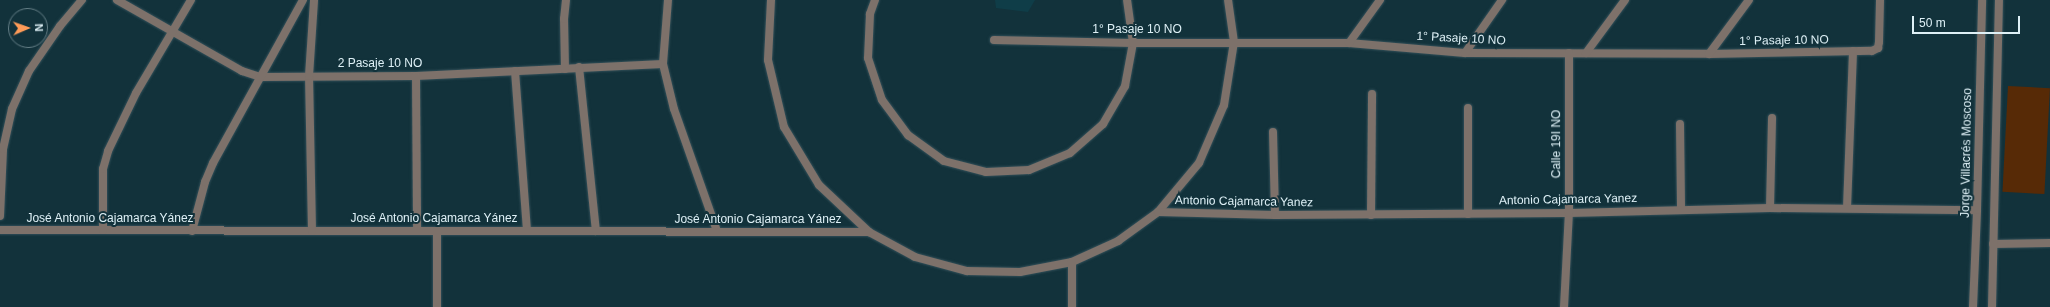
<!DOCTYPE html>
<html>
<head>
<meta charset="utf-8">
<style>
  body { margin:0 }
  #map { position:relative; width:2050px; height:307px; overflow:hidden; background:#12323b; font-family:Helvetica,sans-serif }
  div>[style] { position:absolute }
  .built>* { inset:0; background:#0f3d48 }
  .green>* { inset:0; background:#572a06; transform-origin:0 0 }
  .roads { filter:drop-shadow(0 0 1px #335059) drop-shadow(0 0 1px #335059) }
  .minor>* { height:8px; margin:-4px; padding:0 4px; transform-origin:4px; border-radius:4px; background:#7d716a }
  .tertiary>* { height:8px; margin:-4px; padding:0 4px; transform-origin:4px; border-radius:4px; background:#7d716a }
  span { translate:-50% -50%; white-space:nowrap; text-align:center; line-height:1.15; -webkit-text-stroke:4px #12323b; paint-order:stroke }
  .street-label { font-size:12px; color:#def0f6 }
  .north { position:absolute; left:8px; top:8px; width:40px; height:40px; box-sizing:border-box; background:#12323b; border:1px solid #647e86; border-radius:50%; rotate:88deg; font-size:11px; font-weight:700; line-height:16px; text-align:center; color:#def0f6 }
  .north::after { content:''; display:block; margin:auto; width:14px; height:18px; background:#fe9b58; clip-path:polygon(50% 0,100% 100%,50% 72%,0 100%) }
  .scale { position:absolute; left:1912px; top:16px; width:108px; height:18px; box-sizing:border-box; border:2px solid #def0f6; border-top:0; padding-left:5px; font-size:12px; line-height:14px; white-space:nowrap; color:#def0f6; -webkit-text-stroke:3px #12323b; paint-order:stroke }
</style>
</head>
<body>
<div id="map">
  <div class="built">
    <div style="clip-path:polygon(995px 0,1035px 0,1028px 12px,996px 8px)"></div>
  </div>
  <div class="green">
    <div style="left:2008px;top:86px;width:42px;height:106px;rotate:3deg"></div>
  </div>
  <div class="roads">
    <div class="minor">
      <div style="left:117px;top:0;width:144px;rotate:29.6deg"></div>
      <div style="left:242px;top:71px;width:20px;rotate:18deg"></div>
      <div style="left:261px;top:77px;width:155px;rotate:-0.4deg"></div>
      <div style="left:416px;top:76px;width:247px;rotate:-2.8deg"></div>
      <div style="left:668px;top:0;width:64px;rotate:94.5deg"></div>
      <div style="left:663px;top:64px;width:46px;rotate:76.3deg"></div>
      <div style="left:674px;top:109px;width:129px;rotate:70.6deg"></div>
      <div style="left:771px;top:0;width:60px;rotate:92.9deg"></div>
      <div style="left:768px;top:60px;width:69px;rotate:76.6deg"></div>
      <div style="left:784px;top:127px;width:68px;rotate:58.9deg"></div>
      <div style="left:819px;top:185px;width:69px;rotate:43.2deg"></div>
      <div style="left:869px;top:232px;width:52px;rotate:28.5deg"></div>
      <div style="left:915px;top:257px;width:54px;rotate:15.1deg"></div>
      <div style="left:967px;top:271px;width:53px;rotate:1.1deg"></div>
      <div style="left:1020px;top:272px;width:53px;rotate:-10.9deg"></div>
      <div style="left:1072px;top:262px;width:51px;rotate:-24.5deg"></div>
      <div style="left:1118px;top:241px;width:49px;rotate:-35.9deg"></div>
      <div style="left:1158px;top:212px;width:64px;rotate:-50.1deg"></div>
      <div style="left:1199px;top:163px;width:63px;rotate:-66.7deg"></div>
      <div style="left:1224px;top:105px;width:64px;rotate:-81deg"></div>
      <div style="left:1234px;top:42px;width:42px;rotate:-98.1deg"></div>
      <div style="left:875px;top:0;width:15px;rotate:110deg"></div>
      <div style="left:870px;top:14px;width:44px;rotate:92.6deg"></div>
      <div style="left:868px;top:58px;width:44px;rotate:71.6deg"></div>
      <div style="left:882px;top:100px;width:44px;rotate:53.4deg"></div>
      <div style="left:908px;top:135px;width:44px;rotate:35.8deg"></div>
      <div style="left:944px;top:161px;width:43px;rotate:14.7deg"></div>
      <div style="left:986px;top:172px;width:43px;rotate:-2.7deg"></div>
      <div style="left:1029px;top:170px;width:44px;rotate:-22.5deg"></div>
      <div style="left:1070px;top:153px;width:44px;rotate:-41.3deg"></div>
      <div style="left:1103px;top:124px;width:44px;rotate:-59.9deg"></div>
      <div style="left:1125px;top:86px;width:44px;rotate:-79.5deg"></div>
      <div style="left:1133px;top:43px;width:43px;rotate:-97.9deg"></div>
      <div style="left:994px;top:40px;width:139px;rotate:1.2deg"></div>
      <div style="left:1133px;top:43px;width:216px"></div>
      <div style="left:1349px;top:43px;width:116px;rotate:4.9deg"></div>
      <div style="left:1465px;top:53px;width:244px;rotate:0.2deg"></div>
      <div style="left:1709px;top:54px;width:163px;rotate:-1.1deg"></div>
      <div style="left:1872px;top:51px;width:7px;rotate:-27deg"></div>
      <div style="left:1878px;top:48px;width:6px;rotate:-81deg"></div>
      <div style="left:1879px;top:42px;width:42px;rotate:-88.6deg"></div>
      <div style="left:1349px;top:43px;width:53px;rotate:-54.2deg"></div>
      <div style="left:1465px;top:53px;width:65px;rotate:-55.1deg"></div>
      <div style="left:1586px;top:53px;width:66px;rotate:-53.7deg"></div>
      <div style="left:1709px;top:54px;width:67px;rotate:-53.5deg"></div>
      <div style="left:579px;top:67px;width:165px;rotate:84.1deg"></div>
      <div style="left:565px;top:69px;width:50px;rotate:-91.1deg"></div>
      <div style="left:564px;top:19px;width:19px;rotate:-84deg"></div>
      <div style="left:515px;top:71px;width:160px;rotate:85.7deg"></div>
      <div style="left:416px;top:76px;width:155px;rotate:89.6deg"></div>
      <div style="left:1680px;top:124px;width:85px;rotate:89.3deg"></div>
      <div style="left:1273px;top:132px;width:83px;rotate:88.6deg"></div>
      <div style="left:1770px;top:208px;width:90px;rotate:-88.7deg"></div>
      <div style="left:1847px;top:208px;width:157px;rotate:-87.8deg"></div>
      <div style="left:1158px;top:212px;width:117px;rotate:1.5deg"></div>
      <div style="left:1275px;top:215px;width:294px;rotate:-0.4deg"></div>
      <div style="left:1569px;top:213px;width:201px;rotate:-1.4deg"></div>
      <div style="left:1770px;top:208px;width:207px;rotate:0.6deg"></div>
      <div style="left:1468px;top:214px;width:106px;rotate:-90deg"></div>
      <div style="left:1371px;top:215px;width:121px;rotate:-89.5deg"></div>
      <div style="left:0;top:216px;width:67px;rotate:-87.4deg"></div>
      <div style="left:3px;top:149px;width:41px;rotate:-77.3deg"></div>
      <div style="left:12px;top:109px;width:42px;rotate:-65.9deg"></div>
      <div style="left:29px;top:71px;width:55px;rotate:-55.4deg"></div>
      <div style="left:60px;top:26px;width:34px;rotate:-50deg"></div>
      <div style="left:0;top:230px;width:869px;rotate:0.13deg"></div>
      <div style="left:103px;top:230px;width:61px;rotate:-90deg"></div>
      <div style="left:103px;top:169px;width:19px;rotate:-74deg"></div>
      <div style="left:108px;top:151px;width:64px;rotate:-64.2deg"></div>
      <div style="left:136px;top:93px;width:108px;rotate:-59.4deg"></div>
      <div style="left:192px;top:231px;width:51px;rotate:-75.1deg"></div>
      <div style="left:205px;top:182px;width:21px;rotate:-67deg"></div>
      <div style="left:213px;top:163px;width:186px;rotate:-61.1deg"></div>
      <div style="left:312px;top:231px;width:155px;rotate:-91.1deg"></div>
      <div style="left:309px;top:76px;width:76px;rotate:-86.2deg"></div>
      <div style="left:437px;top:231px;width:76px;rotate:90deg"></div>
      <div style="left:1993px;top:244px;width:57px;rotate:-1deg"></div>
      <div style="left:1072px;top:307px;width:45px;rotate:-90deg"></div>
      <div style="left:1564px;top:307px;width:94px;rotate:-87deg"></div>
      <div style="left:1569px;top:213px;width:160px;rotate:-90deg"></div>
    </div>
    <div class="tertiary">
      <div style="left:1973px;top:307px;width:97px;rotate:-87.6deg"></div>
      <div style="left:1977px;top:210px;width:210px;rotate:-88.6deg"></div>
      <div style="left:1992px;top:307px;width:307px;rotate:-88.7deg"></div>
    </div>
  </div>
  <div class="street-label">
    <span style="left:1137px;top:30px">1° Pasaje 10 NO</span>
    <span style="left:1461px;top:39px;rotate:3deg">1° Pasaje 10 NO</span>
    <span style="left:1784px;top:41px;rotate:-1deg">1° Pasaje 10 NO</span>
    <span style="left:380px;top:64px">2 Pasaje 10 NO</span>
    <span style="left:1557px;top:144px;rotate:-90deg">Calle 19I NO</span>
    <span style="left:1967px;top:153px;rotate:-89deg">Jorge Villacrés Moscoso</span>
    <span style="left:1568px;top:200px;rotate:-1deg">Antonio Cajamarca Yanez</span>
    <span style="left:1244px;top:202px;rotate:1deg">Antonio Cajamarca Yanez</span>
    <span style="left:110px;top:219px">José Antonio Cajamarca Yánez</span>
    <span style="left:434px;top:219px">José Antonio Cajamarca Yánez</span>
    <span style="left:758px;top:220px">José Antonio Cajamarca Yánez</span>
  </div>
  <div class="north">N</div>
  <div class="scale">50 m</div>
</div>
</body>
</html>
